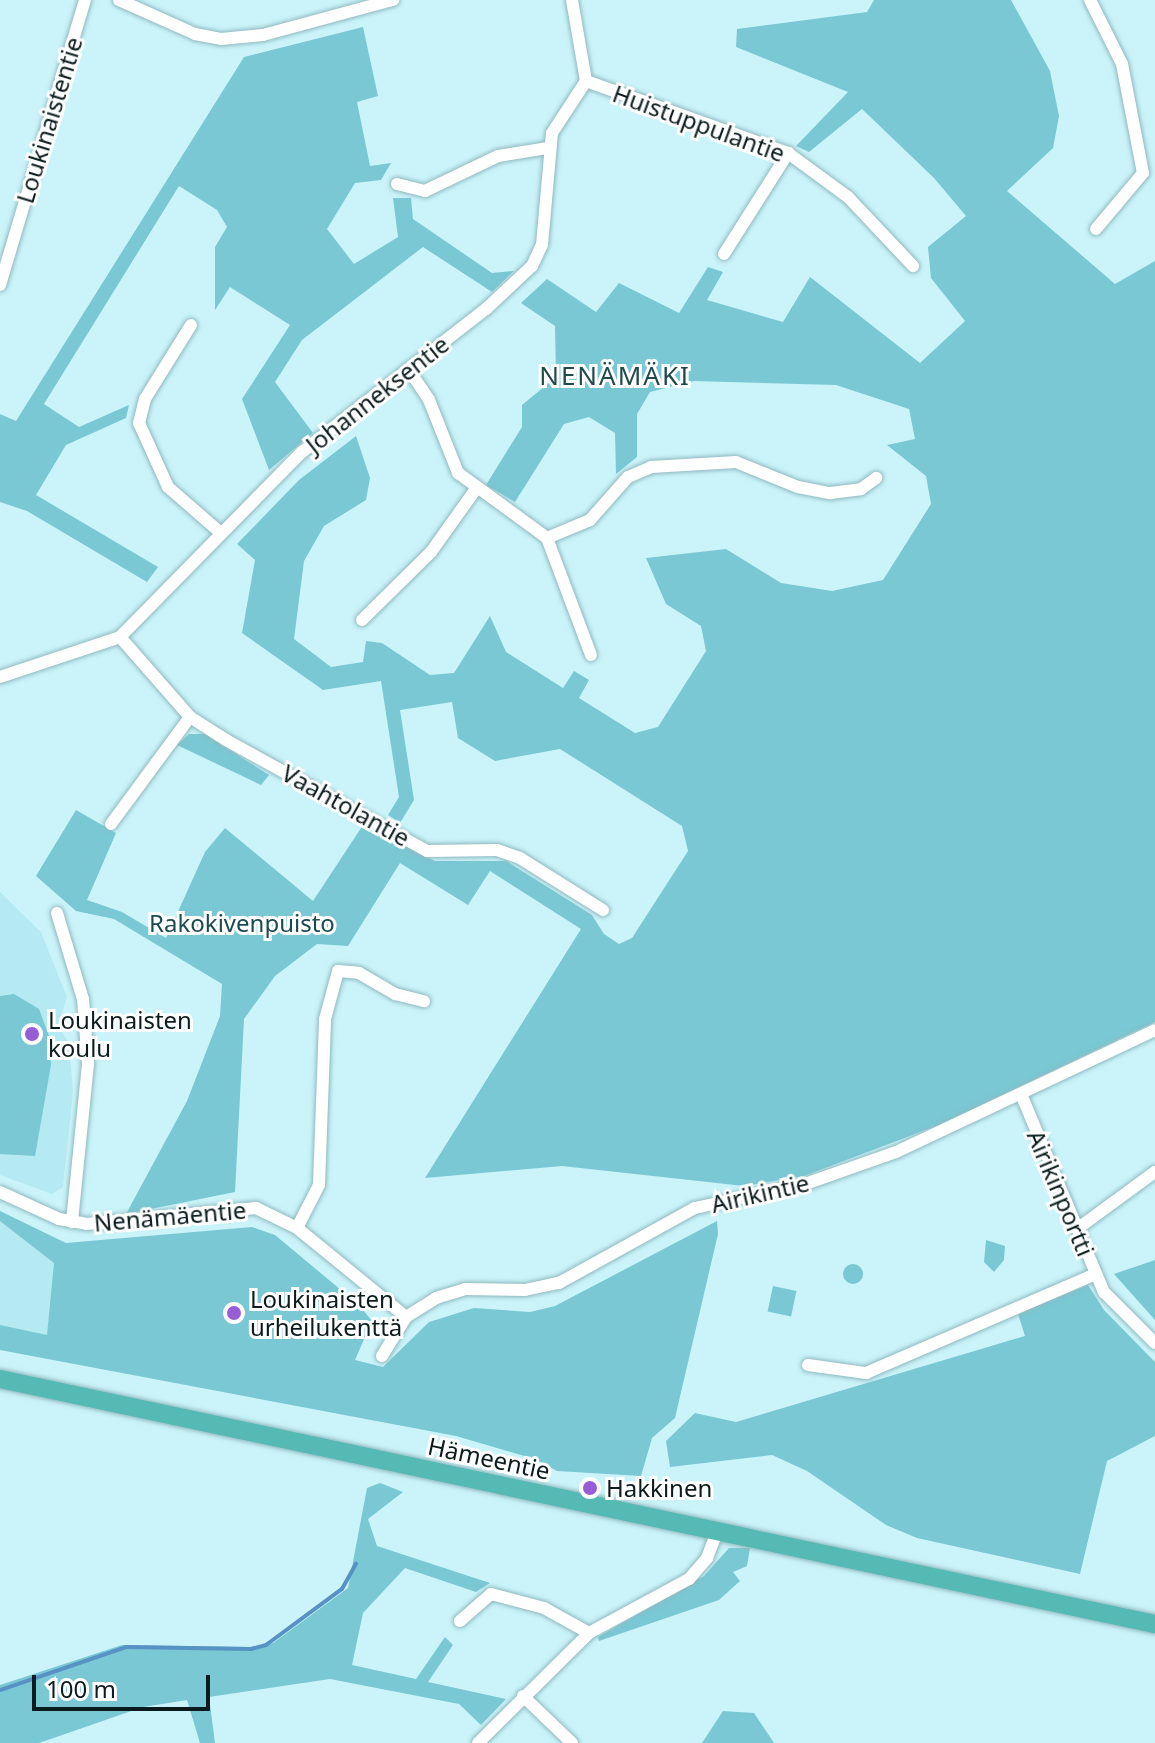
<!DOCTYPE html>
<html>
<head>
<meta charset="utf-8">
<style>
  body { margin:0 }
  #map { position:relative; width:1155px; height:1743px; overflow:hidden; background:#caf4fa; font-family:"Noto Sans",sans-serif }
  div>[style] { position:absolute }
  .built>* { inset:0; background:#b6eaf2 }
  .green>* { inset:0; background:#79c8d4; transform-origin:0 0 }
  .round { border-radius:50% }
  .stream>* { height:4px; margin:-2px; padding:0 2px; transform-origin:2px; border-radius:2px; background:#5792c5 }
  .roads { filter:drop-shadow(0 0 2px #90b9bf) drop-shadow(0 0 2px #90b9bf) }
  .minor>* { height:12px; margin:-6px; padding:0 6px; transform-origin:6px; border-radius:6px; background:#fff }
  .highway>* { height:18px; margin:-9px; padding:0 9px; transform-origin:9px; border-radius:9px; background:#54bab3 }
  .dots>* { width:22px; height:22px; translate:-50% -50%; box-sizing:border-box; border:4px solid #fff; border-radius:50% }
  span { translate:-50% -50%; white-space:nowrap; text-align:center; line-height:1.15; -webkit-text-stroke:6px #fff; paint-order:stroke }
  .street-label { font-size:24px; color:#0c1c1e }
  .park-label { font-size:24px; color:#1b4b52 }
  .poi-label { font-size:24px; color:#0c1c1e }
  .left { translate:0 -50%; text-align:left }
  .neighbourhood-label { font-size:26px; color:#22494e; letter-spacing:2px }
  .scale { position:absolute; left:32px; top:1675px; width:178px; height:36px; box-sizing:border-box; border:4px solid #0c1c1e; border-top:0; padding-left:10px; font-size:24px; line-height:28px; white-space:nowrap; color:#0c1c1e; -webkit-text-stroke:6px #fff; paint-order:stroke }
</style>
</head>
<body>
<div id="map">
  <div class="built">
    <div style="clip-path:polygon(0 892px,41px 932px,67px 997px,58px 1025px,69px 1043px,73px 1092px,63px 1187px,52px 1194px,0 1175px)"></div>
    <div style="clip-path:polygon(0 1214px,56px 1244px,46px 1355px,0 1345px)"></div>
  </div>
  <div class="green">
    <div style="clip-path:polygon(874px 0,1011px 0,1050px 71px,1059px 116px,1053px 148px,1007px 191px,1115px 284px,1155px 261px,1155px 1022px,939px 1125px,804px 1176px,744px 1186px,562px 1166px,425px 1178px,581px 929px,490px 871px,468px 905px,400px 863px,348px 946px,317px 944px,275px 976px,244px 1019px,235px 1192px,126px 1214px,187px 1101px,220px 1016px,222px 984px,114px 919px,76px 911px,36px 876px,76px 810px,116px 833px,87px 900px,122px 912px,166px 938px,205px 852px,225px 828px,313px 901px,363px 825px,435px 861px,506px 861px,592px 915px,604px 934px,619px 944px,632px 938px,688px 851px,682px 826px,560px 749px,495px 761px,458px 738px,452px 702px,400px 710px,414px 800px,400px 823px,388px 815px,399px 797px,381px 681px,323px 690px,242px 633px,255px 560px,237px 544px,299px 480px,356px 436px,370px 478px,366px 500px,324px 526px,304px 561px,294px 639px,331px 667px,363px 662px,366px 641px,382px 643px,430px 675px,454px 673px,490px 616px,506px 652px,563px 688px,574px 671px,589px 680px,579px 698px,635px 733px,658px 727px,706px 651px,701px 626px,666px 604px,646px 558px,726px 549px,781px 583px,832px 591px,883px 580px,931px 504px,926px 476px,887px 445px,915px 439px,909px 409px,836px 385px,694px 381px,650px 392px,637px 414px,637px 457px,616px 474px,615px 433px,589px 417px,564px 424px,515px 502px,486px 485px,522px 427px,522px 405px,556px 377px,555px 326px,521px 303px,547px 279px,596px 312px,619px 283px,679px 313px,708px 267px,723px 272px,707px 300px,783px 322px,810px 277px,920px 363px,965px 321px,931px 278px,928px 247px,966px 216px,934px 178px,862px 109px,809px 152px,796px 146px,848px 92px,736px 47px,737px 29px,867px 12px)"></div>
    <div style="clip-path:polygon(363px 27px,378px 96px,357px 102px,370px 166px,391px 163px,381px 180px,355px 183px,327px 229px,354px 264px,398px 237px,393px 198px,411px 198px,413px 219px,492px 273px,514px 271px,492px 292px,423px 247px,302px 340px,275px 382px,313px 433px,269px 470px,242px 399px,290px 325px,230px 287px,215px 310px,215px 247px,227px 227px,217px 210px,179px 186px,44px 404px,79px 427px,129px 405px,126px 418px,66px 445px,36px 495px,158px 567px,147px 582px,27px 511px,0 502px,0 414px,16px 421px,244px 57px)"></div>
    <div style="clip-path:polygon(189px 734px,205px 734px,269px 775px,261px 785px,177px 745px)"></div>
    <div style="clip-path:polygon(14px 994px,39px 1009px,49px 1036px,51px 1065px,35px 1156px,0 1154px,0 996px)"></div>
    <div style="clip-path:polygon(0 1211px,66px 1243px,252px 1227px,275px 1235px,359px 1305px,372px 1321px,355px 1360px,383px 1367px,429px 1322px,474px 1308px,530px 1312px,555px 1306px,717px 1221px,718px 1234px,675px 1418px,652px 1438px,641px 1476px,557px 1471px,535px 1459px,456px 1436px,0 1350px,0 1325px,47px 1335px,54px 1263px,0 1221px)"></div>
    <div style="clip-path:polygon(986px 1240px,1005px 1246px,1004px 1260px,994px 1272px,984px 1262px)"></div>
    <div style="clip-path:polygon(1155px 1260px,1155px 1320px,1114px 1274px)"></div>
    <div class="round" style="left:843px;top:1264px;width:20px;height:20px"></div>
    <div style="clip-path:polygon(1088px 1285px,1104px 1310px,1155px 1362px,1155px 1436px,1107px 1461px,1080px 1574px,917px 1538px,886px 1525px,807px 1471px,772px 1455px,670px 1467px,666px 1441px,695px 1413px,736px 1422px,1025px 1336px,1018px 1314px)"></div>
    <div style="left:773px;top:1286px;width:24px;height:26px;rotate:12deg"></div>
    <div style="clip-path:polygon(380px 1483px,403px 1492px,368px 1519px,377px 1546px,490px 1583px,476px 1592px,405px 1568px,363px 1613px,352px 1665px,416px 1679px,445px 1637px,453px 1645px,428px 1682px,506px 1699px,481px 1725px,459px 1704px,330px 1679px,209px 1697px,215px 1743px,200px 1743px,187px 1700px,143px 1707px,39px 1743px,0 1743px,0 1685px,122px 1645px,250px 1647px,273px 1643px,348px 1588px,367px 1488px)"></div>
    <div style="clip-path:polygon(729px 1548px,750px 1548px,747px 1566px,733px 1572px,740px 1581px,719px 1600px,599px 1641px,598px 1637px,704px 1576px)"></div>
    <div style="clip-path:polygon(723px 1711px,754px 1713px,774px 1743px,702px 1743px)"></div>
  </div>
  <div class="stream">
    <div style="left:0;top:1690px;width:133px;rotate:-18.8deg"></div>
    <div style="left:126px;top:1647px;width:125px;rotate:0.9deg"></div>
    <div style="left:251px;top:1649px;width:16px;rotate:-15deg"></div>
    <div style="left:266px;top:1645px;width:94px;rotate:-36.4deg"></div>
    <div style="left:342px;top:1589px;width:29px;rotate:-61deg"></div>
  </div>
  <div class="roads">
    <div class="minor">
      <div style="left:119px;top:0;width:83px;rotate:24.1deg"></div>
      <div style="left:195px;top:34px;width:26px;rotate:11deg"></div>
      <div style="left:221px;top:39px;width:42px;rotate:-5.4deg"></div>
      <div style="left:263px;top:35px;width:135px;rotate:-15.1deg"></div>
      <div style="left:1090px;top:0;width:72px;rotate:63.4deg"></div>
      <div style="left:1122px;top:64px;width:111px;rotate:79.1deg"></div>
      <div style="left:1143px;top:173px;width:73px;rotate:130deg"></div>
      <div style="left:586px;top:81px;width:214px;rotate:19.6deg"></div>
      <div style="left:788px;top:153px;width:74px;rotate:36.3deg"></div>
      <div style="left:848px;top:197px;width:95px;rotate:46.7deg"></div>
      <div style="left:397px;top:184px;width:29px;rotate:14deg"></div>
      <div style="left:425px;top:191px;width:81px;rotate:-25.6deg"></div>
      <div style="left:498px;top:156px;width:51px;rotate:-9.1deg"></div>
      <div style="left:724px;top:254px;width:120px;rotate:-57.6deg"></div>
      <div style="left:0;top:285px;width:297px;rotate:-73.4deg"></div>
      <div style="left:191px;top:325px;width:87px;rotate:121.9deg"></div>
      <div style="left:145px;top:399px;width:25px;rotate:104deg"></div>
      <div style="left:139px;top:423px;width:70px;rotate:65.6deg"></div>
      <div style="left:168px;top:487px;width:70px;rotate:41deg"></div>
      <div style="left:409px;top:370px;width:36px;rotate:56deg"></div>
      <div style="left:429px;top:400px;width:79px;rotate:68.3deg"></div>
      <div style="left:458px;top:473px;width:110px;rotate:36.1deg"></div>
      <div style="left:547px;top:538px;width:125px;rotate:69.4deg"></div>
      <div style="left:547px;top:538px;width:47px;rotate:-22.7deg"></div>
      <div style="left:590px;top:520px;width:57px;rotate:-48.5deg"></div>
      <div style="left:628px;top:477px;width:25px;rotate:-23deg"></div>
      <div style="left:651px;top:467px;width:85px;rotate:-3.4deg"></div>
      <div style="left:736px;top:462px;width:67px;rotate:22deg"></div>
      <div style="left:798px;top:487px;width:33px;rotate:11deg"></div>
      <div style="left:830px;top:493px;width:31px;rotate:-7deg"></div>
      <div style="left:861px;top:489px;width:19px;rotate:-36deg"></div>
      <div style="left:362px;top:620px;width:97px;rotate:-44.6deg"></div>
      <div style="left:431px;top:552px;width:77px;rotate:-54.5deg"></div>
      <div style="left:120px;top:637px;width:106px;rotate:48.8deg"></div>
      <div style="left:190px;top:717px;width:43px;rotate:32.6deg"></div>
      <div style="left:226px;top:740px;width:230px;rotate:28.9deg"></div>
      <div style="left:427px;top:851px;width:70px;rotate:-0.8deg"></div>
      <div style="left:497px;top:850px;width:24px;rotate:19deg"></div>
      <div style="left:520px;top:858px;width:98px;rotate:32.1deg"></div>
      <div style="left:0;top:677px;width:126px;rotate:-18.4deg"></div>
      <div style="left:120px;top:637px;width:260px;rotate:-45.5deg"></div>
      <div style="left:302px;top:452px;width:233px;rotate:-37.9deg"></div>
      <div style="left:486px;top:309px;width:63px;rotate:-43.1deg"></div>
      <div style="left:532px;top:266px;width:23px;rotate:-65deg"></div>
      <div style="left:542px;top:245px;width:112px;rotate:-84.9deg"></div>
      <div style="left:552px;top:133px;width:62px;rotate:-56.8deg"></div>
      <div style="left:586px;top:81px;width:82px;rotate:-99.8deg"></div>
      <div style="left:111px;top:824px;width:133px;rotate:-53.6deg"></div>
      <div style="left:57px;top:913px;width:90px;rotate:73.2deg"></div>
      <div style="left:83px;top:999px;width:65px;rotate:85.6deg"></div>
      <div style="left:88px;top:1064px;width:159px;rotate:95.8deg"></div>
      <div style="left:1021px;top:1094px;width:215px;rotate:67.3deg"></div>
      <div style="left:1104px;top:1292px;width:72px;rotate:45deg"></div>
      <div style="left:0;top:1192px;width:65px;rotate:24.6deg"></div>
      <div style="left:59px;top:1219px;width:27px;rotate:10deg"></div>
      <div style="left:86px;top:1224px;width:171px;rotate:-5.4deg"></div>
      <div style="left:256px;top:1208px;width:46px;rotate:26deg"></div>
      <div style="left:297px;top:1228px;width:141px;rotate:39.2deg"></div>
      <div style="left:297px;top:1228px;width:48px;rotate:-62.9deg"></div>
      <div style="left:319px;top:1185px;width:166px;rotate:-87.9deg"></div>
      <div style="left:325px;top:1019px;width:50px;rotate:-74.8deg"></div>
      <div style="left:338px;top:971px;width:21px;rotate:5deg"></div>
      <div style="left:359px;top:973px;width:42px;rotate:30.3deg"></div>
      <div style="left:395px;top:994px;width:30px;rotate:14deg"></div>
      <div style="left:1077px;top:1229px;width:97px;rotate:-36.2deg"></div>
      <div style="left:382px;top:1356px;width:46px;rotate:-58.4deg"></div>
      <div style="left:406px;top:1317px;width:36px;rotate:-32deg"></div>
      <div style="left:436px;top:1298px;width:30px;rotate:-17deg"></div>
      <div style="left:465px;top:1289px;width:60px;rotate:1deg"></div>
      <div style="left:525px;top:1290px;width:35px;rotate:-12deg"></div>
      <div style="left:559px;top:1283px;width:155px;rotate:-28.9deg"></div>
      <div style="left:695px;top:1208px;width:116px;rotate:-12.5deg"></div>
      <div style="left:808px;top:1183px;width:93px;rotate:-19.4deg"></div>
      <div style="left:896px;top:1152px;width:286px;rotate:-25.2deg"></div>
      <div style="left:808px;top:1365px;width:59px;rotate:7.9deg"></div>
      <div style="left:866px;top:1373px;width:250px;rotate:-23.3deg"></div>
      <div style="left:460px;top:1621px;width:41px;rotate:-41.1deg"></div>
      <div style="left:491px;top:1594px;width:55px;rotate:14.8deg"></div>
      <div style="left:544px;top:1608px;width:51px;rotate:29.1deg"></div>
      <div style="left:523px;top:1696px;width:68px;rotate:43.8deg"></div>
      <div style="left:478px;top:1743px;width:156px;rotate:-44.7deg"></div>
      <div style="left:589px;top:1633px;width:114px;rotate:-28.4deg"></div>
      <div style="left:689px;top:1579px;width:28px;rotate:-49deg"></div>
      <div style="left:707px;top:1558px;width:30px;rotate:-69deg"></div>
    </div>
    <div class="highway">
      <div style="left:0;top:1379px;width:1181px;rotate:11.98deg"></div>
    </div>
  </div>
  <div class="dots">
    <div style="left:32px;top:1034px;background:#975dd5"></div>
    <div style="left:234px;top:1313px;background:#975dd5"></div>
    <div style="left:590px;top:1488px;background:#975dd5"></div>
  </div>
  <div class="street-label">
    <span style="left:49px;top:120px;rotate:-73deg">Loukinaistentie</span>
    <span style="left:699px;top:123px;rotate:20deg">Huistuppulantie</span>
    <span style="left:377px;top:394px;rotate:-38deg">Johanneksentie</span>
    <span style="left:346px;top:805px;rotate:29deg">Vaahtolantie</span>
    <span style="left:760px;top:1193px;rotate:-13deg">Airikintie</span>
    <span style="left:1061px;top:1193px;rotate:67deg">Airikinportti</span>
    <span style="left:170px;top:1216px;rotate:-5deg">Nenämäentie</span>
    <span style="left:489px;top:1458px;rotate:12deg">Hämeentie</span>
  </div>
  <div class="park-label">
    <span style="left:242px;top:923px">Rakokivenpuisto</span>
  </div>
  <div class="poi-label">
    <span class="left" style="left:48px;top:1034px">Loukinaisten<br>koulu</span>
    <span class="left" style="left:250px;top:1313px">Loukinaisten<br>urheilukenttä</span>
    <span class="left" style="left:606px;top:1488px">Hakkinen</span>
  </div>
  <div class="neighbourhood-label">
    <span style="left:615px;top:376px">NENÄMÄKI</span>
  </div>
  <div class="scale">100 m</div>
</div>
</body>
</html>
